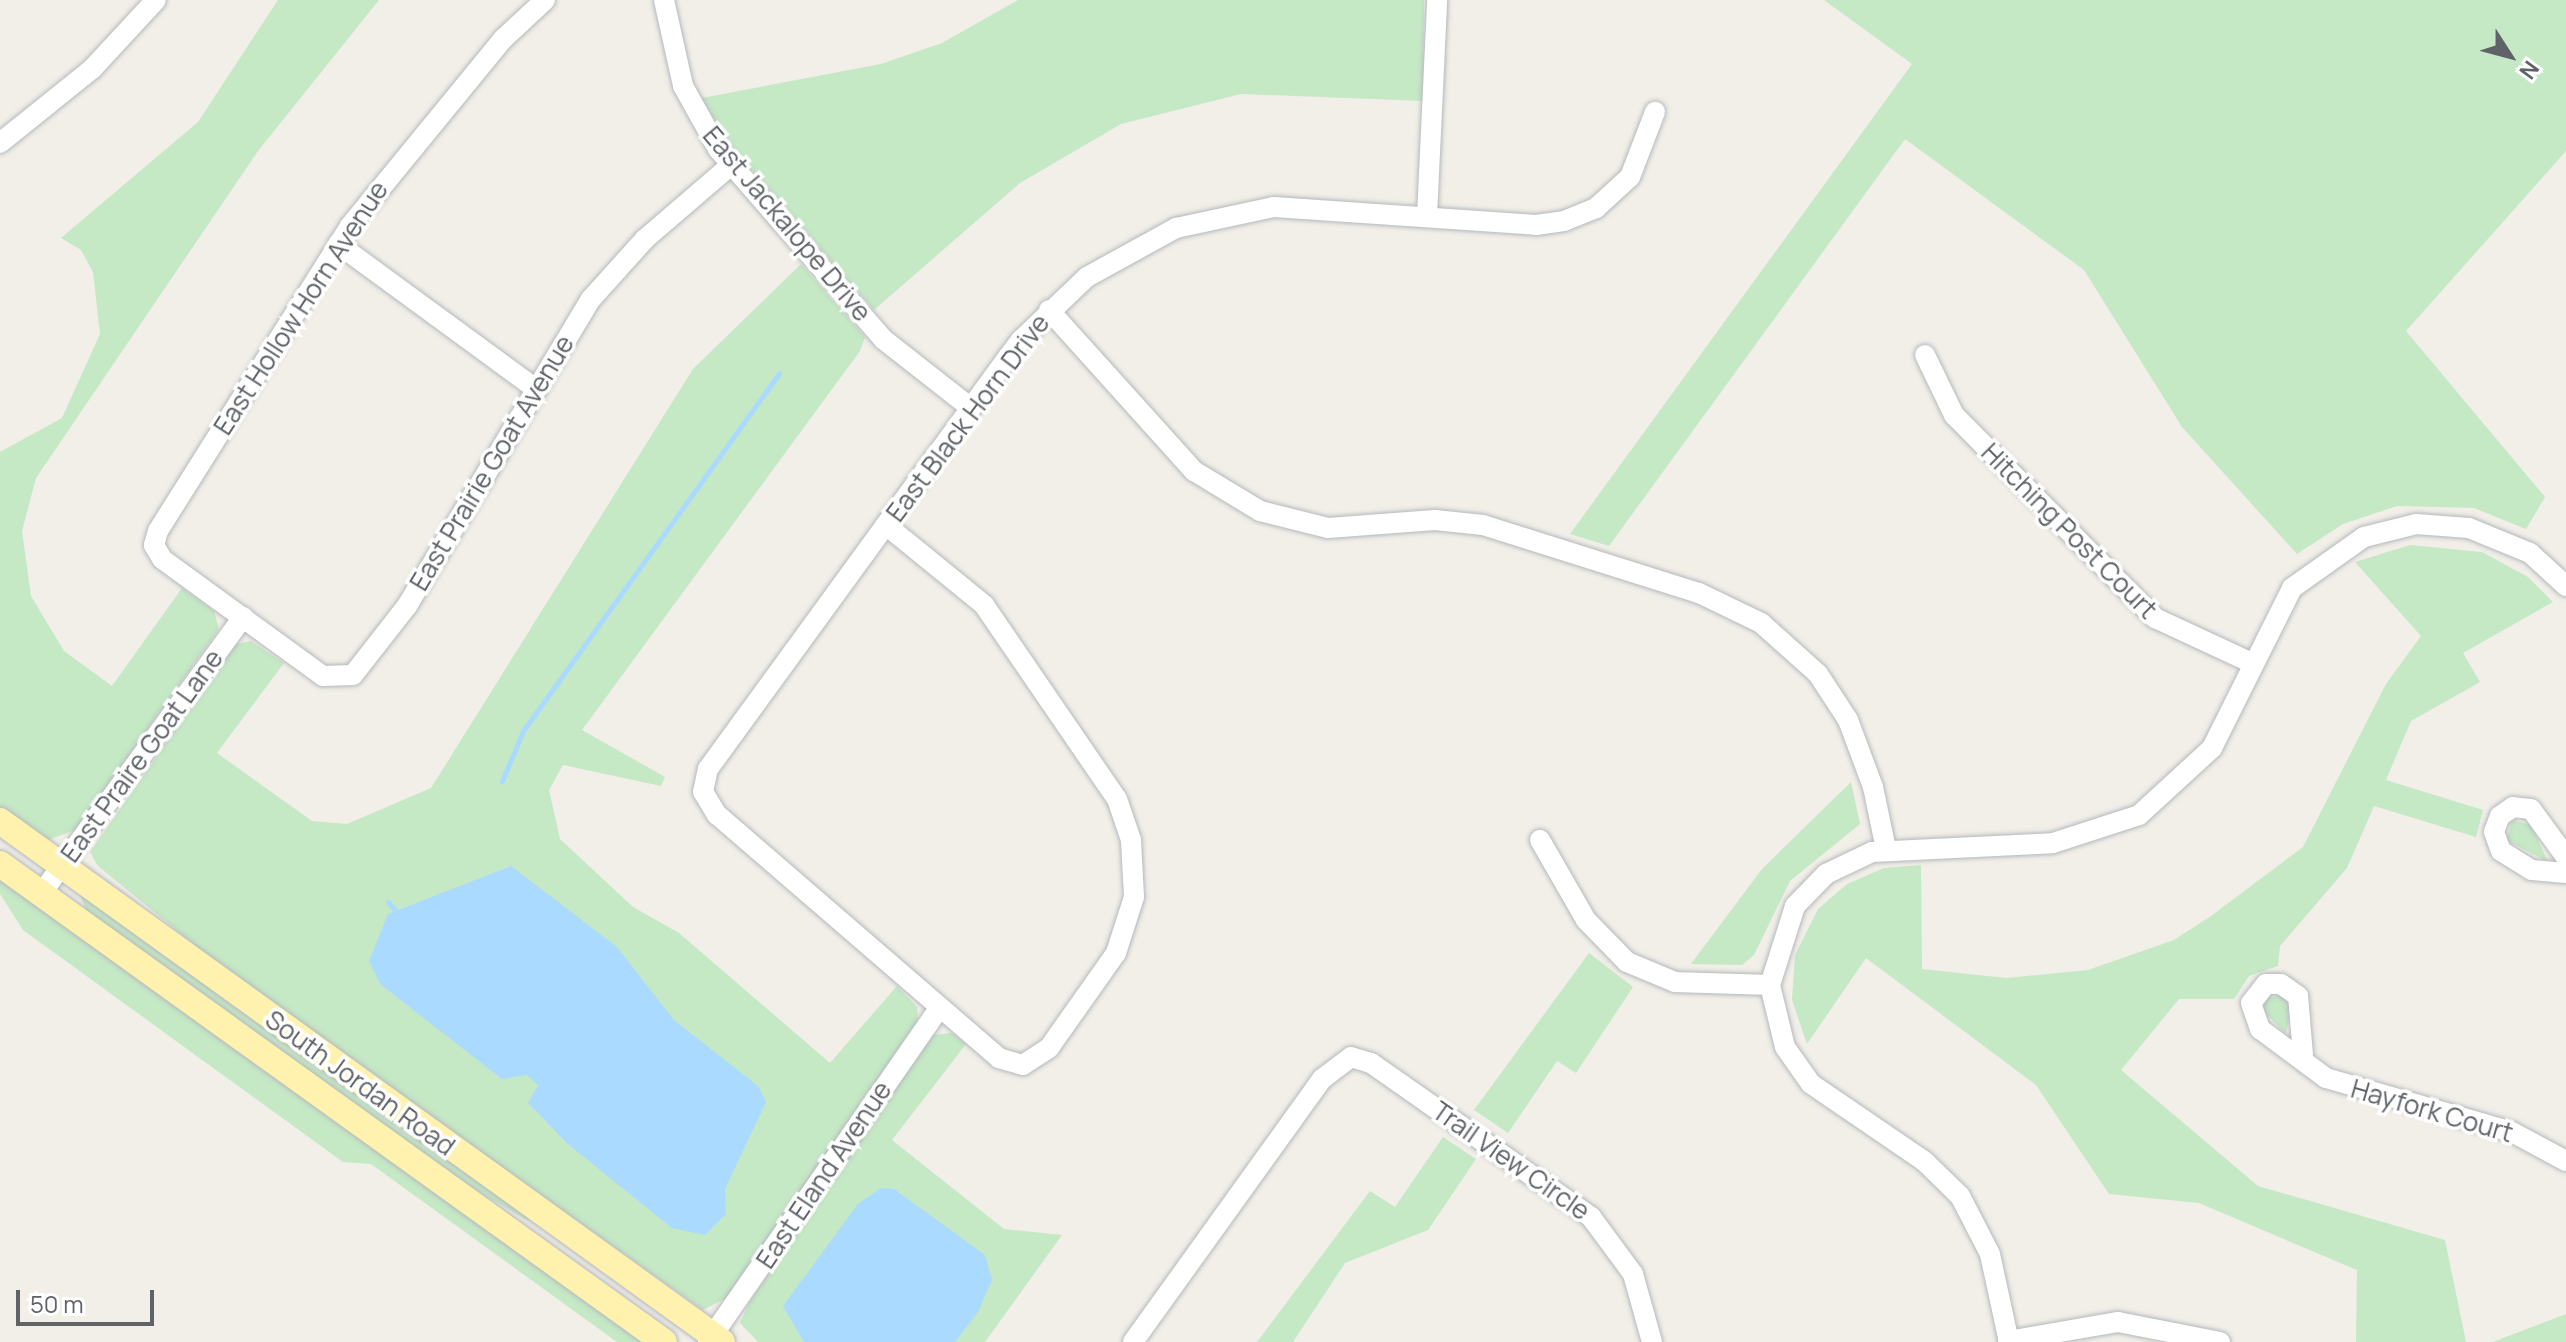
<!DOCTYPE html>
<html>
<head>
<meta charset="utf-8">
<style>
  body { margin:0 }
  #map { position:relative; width:2566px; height:1342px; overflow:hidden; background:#f1efe8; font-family:Manrope,sans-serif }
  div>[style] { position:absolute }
  .green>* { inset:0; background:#c5e8c5 }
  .water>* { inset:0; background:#aadaff }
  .stream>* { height:5px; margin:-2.5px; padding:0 2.5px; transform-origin:2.5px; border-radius:2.5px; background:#aadaff }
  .roads { filter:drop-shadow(0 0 2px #b5b8bc) drop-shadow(0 0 2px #b5b8bc) }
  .minor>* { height:20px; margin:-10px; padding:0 10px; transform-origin:10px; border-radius:10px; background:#fff }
  .major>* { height:26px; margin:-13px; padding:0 13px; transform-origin:13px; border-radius:13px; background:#fff2af }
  span { translate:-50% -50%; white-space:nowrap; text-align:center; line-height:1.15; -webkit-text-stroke:7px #fff; paint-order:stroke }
  .street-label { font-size:26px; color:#5f6368 }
  .north { position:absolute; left:2470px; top:16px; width:80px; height:80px; -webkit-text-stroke:6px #fff; paint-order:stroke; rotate:126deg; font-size:22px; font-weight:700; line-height:32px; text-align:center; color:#5f6368 }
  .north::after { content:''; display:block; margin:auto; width:28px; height:36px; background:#5f6368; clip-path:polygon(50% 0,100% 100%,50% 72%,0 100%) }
  .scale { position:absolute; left:16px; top:1290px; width:138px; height:36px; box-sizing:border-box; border:4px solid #5f6368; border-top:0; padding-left:10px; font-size:24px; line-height:28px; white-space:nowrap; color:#5f6368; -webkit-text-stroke:6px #fff; paint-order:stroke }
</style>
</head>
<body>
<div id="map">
  <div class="green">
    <div style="clip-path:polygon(278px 0,379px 0,258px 151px,36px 478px,22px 531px,31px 596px,64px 651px,112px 686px,182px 588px,214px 611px,219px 629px,75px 830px,48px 840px,0 807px,0 452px,62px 418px,100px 334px,93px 272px,81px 250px,61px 238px,198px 122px)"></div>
    <div style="clip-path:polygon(1018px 0,1424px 0,1423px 101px,1241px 94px,1121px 124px,1020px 183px,874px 310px,728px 142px,702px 98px,881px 64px,942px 43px)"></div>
    <div style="clip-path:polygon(1824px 0,2566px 0,2566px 151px,2406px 331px,2545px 497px,2526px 529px,2474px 508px,2397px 506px,2343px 524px,2297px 554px,2182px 427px,2084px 270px,1905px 139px,1609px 546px,1570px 534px,1912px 64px)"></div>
    <div style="clip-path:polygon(801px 264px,865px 337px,860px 351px,582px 730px,665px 777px,661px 786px,563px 765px,549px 790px,560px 839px,633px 907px,679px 933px,830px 1063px,897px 986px,917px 1007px,918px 1020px,728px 1297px,703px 1310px,235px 978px,98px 866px,90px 852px,236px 644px,251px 641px,284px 663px,217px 753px,312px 821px,347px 824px,431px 788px,693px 369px)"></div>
    <div style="clip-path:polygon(2410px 545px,2482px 552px,2528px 577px,2553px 602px,2463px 653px,2480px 682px,2411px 721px,2386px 780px,2483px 810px,2476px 837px,2374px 806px,2347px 868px,2280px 946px,2278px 966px,2249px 976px,2234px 999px,2179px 999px,2121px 1070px,2258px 1186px,2445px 1240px,2466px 1342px,2356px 1342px,2357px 1270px,2199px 1203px,2109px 1194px,2036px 1085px,1866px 958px,1807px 1044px,1792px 1000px,1795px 955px,1818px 909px,1847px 884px,1884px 868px,1921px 865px,1922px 969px,2006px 978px,2088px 970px,2174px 940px,2211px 916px,2303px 847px,2386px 684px,2421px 636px,2355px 562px)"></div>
    <div style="clip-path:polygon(1851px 782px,1860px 824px,1790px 881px,1754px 955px,1742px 965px,1691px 964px,1762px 869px)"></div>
    <div style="clip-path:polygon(2512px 820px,2531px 825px,2548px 862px,2506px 840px)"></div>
    <div style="clip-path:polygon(0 877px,644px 1342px,617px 1342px,371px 1164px,343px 1162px,23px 930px,0 894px)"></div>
    <div style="clip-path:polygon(79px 893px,530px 1217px,528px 1221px,445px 1172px,86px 910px)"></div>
    <div style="clip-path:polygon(1589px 953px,1633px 987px,1576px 1073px,1557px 1061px,1508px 1133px,1474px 1110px)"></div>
    <div style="clip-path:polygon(2283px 995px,2291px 1008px,2286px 1034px,2262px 1010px,2266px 998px)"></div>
    <div style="clip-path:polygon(952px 1033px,966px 1044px,892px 1140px,1004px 1229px,1062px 1235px,985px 1342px,758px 1342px,740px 1323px,750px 1301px,932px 1035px)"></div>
    <div style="clip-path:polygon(1443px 1137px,1476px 1159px,1428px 1230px,1345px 1263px,1293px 1342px,1257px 1342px,1370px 1191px,1395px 1207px)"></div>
    <div style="clip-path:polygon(2566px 1314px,2566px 1342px,2493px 1342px,2498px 1340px)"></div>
  </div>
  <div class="water">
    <div style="clip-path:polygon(511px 866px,617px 947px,674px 1020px,758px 1086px,766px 1102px,725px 1189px,726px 1214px,705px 1235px,672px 1228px,569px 1145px,528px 1103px,538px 1085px,527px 1075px,502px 1079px,380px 984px,369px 961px,388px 914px)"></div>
    <div style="clip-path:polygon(881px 1188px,894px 1189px,985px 1255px,992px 1280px,978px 1312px,955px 1342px,804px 1342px,783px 1306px,858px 1204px)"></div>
  </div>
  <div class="stream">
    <div style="left:502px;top:781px;width:54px;rotate:-67.2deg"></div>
    <div style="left:523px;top:731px;width:440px;rotate:-54.4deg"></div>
    <div style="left:388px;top:902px;width:15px;rotate:48deg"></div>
  </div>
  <div class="roads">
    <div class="minor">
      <div style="left:545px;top:0;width:57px;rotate:137.1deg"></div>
      <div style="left:503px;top:39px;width:242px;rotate:129.3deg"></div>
      <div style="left:350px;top:226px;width:360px;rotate:122.2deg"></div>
      <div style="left:158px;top:531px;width:15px;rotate:106deg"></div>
      <div style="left:154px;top:545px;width:16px;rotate:60deg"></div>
      <div style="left:162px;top:559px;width:199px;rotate:36deg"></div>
      <div style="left:323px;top:676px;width:30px;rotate:-2deg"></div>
      <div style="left:353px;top:675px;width:88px;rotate:-52deg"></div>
      <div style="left:407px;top:606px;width:358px;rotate:-59.1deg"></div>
      <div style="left:591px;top:299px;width:81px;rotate:-48deg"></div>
      <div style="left:645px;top:239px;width:112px;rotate:-40.7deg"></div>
      <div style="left:664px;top:0;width:88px;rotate:77.5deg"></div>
      <div style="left:683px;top:86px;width:72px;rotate:60.9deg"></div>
      <div style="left:718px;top:149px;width:252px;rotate:49deg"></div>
      <div style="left:883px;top:339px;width:112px;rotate:38.1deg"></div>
      <div style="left:0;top:143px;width:118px;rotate:-38.8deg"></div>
      <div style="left:92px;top:69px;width:94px;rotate:-47.2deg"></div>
      <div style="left:1427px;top:216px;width:216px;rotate:-87.3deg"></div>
      <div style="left:338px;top:244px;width:245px;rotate:36.2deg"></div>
      <div style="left:1049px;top:310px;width:217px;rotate:48deg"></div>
      <div style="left:1194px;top:471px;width:77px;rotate:31.2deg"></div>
      <div style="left:1260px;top:511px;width:70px;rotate:14deg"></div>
      <div style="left:1328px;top:528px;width:107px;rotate:-4.3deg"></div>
      <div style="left:1435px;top:520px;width:48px;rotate:5.9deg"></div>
      <div style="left:1483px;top:525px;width:226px;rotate:17.5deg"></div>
      <div style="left:1699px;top:593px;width:69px;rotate:25.8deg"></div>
      <div style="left:1761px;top:623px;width:76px;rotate:41.8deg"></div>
      <div style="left:1818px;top:674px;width:55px;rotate:56.9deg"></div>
      <div style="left:1848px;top:720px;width:72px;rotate:69.5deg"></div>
      <div style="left:1873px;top:787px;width:63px;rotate:78.2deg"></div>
      <div style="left:1925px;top:355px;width:67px;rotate:64.2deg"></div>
      <div style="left:1954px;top:415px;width:286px;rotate:45.3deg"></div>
      <div style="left:2155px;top:618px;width:107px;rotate:24.9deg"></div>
      <div style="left:886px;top:525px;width:127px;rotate:39.2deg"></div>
      <div style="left:984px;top:605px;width:235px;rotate:55.6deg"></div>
      <div style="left:1117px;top:799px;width:43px;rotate:71.1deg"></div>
      <div style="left:1131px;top:840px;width:57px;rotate:87deg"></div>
      <div style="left:1134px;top:897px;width:59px;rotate:107.8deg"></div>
      <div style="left:1116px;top:953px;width:116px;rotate:125.2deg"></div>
      <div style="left:1049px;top:1048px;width:31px;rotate:147deg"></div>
      <div style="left:1023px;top:1065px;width:25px;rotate:-164deg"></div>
      <div style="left:999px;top:1058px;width:372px;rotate:-139.2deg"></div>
      <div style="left:717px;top:815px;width:27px;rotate:-121deg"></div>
      <div style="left:703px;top:792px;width:24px;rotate:-78deg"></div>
      <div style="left:708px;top:769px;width:510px;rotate:-53.94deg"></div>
      <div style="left:1008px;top:357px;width:21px;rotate:-53deg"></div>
      <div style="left:1021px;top:340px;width:91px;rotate:-43.7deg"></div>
      <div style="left:1087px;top:277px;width:102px;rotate:-28.8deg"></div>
      <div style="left:1176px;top:228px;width:100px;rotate:-12.1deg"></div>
      <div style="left:1274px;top:207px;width:263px;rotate:3.9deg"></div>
      <div style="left:1536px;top:225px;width:28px;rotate:-8deg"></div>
      <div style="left:1564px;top:221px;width:35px;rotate:-22deg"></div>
      <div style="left:1596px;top:208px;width:46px;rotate:-42.4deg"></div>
      <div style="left:1630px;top:177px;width:70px;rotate:-69deg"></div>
      <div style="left:1540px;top:840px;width:92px;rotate:60.1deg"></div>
      <div style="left:1586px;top:920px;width:59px;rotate:45.7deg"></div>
      <div style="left:1627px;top:962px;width:52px;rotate:22.6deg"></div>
      <div style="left:1675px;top:982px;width:95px;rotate:1.8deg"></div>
      <div style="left:2566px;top:857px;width:59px;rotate:-126.1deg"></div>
      <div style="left:2531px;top:809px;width:18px;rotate:-174deg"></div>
      <div style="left:2513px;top:807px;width:16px;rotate:145deg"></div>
      <div style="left:2500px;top:816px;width:17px;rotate:111deg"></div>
      <div style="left:2494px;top:832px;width:20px;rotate:70deg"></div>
      <div style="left:2501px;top:851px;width:36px;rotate:32deg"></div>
      <div style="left:2532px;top:870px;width:34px;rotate:5deg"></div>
      <div style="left:41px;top:894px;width:343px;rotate:-53.9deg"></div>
      <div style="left:2303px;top:1055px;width:59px;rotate:-94.8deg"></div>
      <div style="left:2298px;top:996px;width:21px;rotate:-145deg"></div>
      <div style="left:2281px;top:984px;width:15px;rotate:180deg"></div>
      <div style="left:2266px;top:984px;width:24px;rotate:128deg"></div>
      <div style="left:2251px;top:1003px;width:28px;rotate:71deg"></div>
      <div style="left:2260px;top:1029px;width:82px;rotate:36.6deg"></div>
      <div style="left:2326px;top:1078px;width:194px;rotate:16.2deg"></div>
      <div style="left:2512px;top:1132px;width:61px;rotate:28.2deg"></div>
      <div style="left:2008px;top:1341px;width:112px;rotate:-9.8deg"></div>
      <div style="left:2118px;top:1322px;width:104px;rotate:11.1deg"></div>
      <div style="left:708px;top:1342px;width:407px;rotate:-55.3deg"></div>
      <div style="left:1133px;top:1342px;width:324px;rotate:-54.3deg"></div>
      <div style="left:1322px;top:1079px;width:36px;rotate:-37deg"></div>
      <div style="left:1351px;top:1057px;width:21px;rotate:17deg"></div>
      <div style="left:1371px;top:1063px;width:269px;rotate:35deg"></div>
      <div style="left:1591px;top:1217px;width:71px;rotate:53.6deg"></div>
      <div style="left:1633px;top:1274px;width:71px;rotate:74.4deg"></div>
      <div style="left:2009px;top:1342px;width:90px;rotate:-102.2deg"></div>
      <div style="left:1990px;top:1254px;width:65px;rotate:-117.3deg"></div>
      <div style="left:1960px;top:1196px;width:50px;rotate:-135.8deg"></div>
      <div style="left:1924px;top:1161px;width:137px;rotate:-145.7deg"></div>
      <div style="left:1811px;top:1084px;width:45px;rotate:-125.1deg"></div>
      <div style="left:1785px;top:1047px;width:64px;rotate:-103.6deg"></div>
      <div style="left:1770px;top:985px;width:83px;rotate:-72.4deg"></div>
      <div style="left:1795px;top:906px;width:45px;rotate:-45.9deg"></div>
      <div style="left:1826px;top:874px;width:51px;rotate:-25.6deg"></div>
      <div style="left:1872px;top:852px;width:181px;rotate:-2.8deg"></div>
      <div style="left:2053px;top:843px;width:90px;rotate:-18deg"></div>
      <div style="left:2139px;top:815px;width:99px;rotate:-42.5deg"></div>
      <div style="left:2212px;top:748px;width:179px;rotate:-63.4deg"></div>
      <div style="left:2292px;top:588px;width:88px;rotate:-35.3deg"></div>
      <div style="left:2364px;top:537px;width:54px;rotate:-14deg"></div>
      <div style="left:2416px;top:524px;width:53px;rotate:4.3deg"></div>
      <div style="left:2469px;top:528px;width:66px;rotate:22.3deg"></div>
      <div style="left:2530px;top:553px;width:49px;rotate:42.5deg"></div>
    </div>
    <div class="major">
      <div style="left:0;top:821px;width:890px;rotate:35.81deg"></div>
      <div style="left:0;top:864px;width:818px;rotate:35.75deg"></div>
    </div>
  </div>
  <div class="street-label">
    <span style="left:787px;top:224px;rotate:50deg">East Jackalope Drive</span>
    <span style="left:301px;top:308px;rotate:-57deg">East Hollow Horn Avenue</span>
    <span style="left:968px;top:418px;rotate:-53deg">East Black Horn Drive</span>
    <span style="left:492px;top:463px;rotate:-59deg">East Prairie Goat Avenue</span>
    <span style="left:2069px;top:531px;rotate:45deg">Hitching Post Court</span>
    <span style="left:142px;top:756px;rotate:-54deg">East Praire Goat Lane</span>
    <span style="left:360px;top:1083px;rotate:36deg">South Jordan Road</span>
    <span style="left:2432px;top:1111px;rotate:16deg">Hayfork Court</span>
    <span style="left:1511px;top:1161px;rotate:35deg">Trail View Circle</span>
    <span style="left:824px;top:1175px;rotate:-56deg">East Eland Avenue</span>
  </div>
  <div class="north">N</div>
  <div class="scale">50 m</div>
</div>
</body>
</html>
